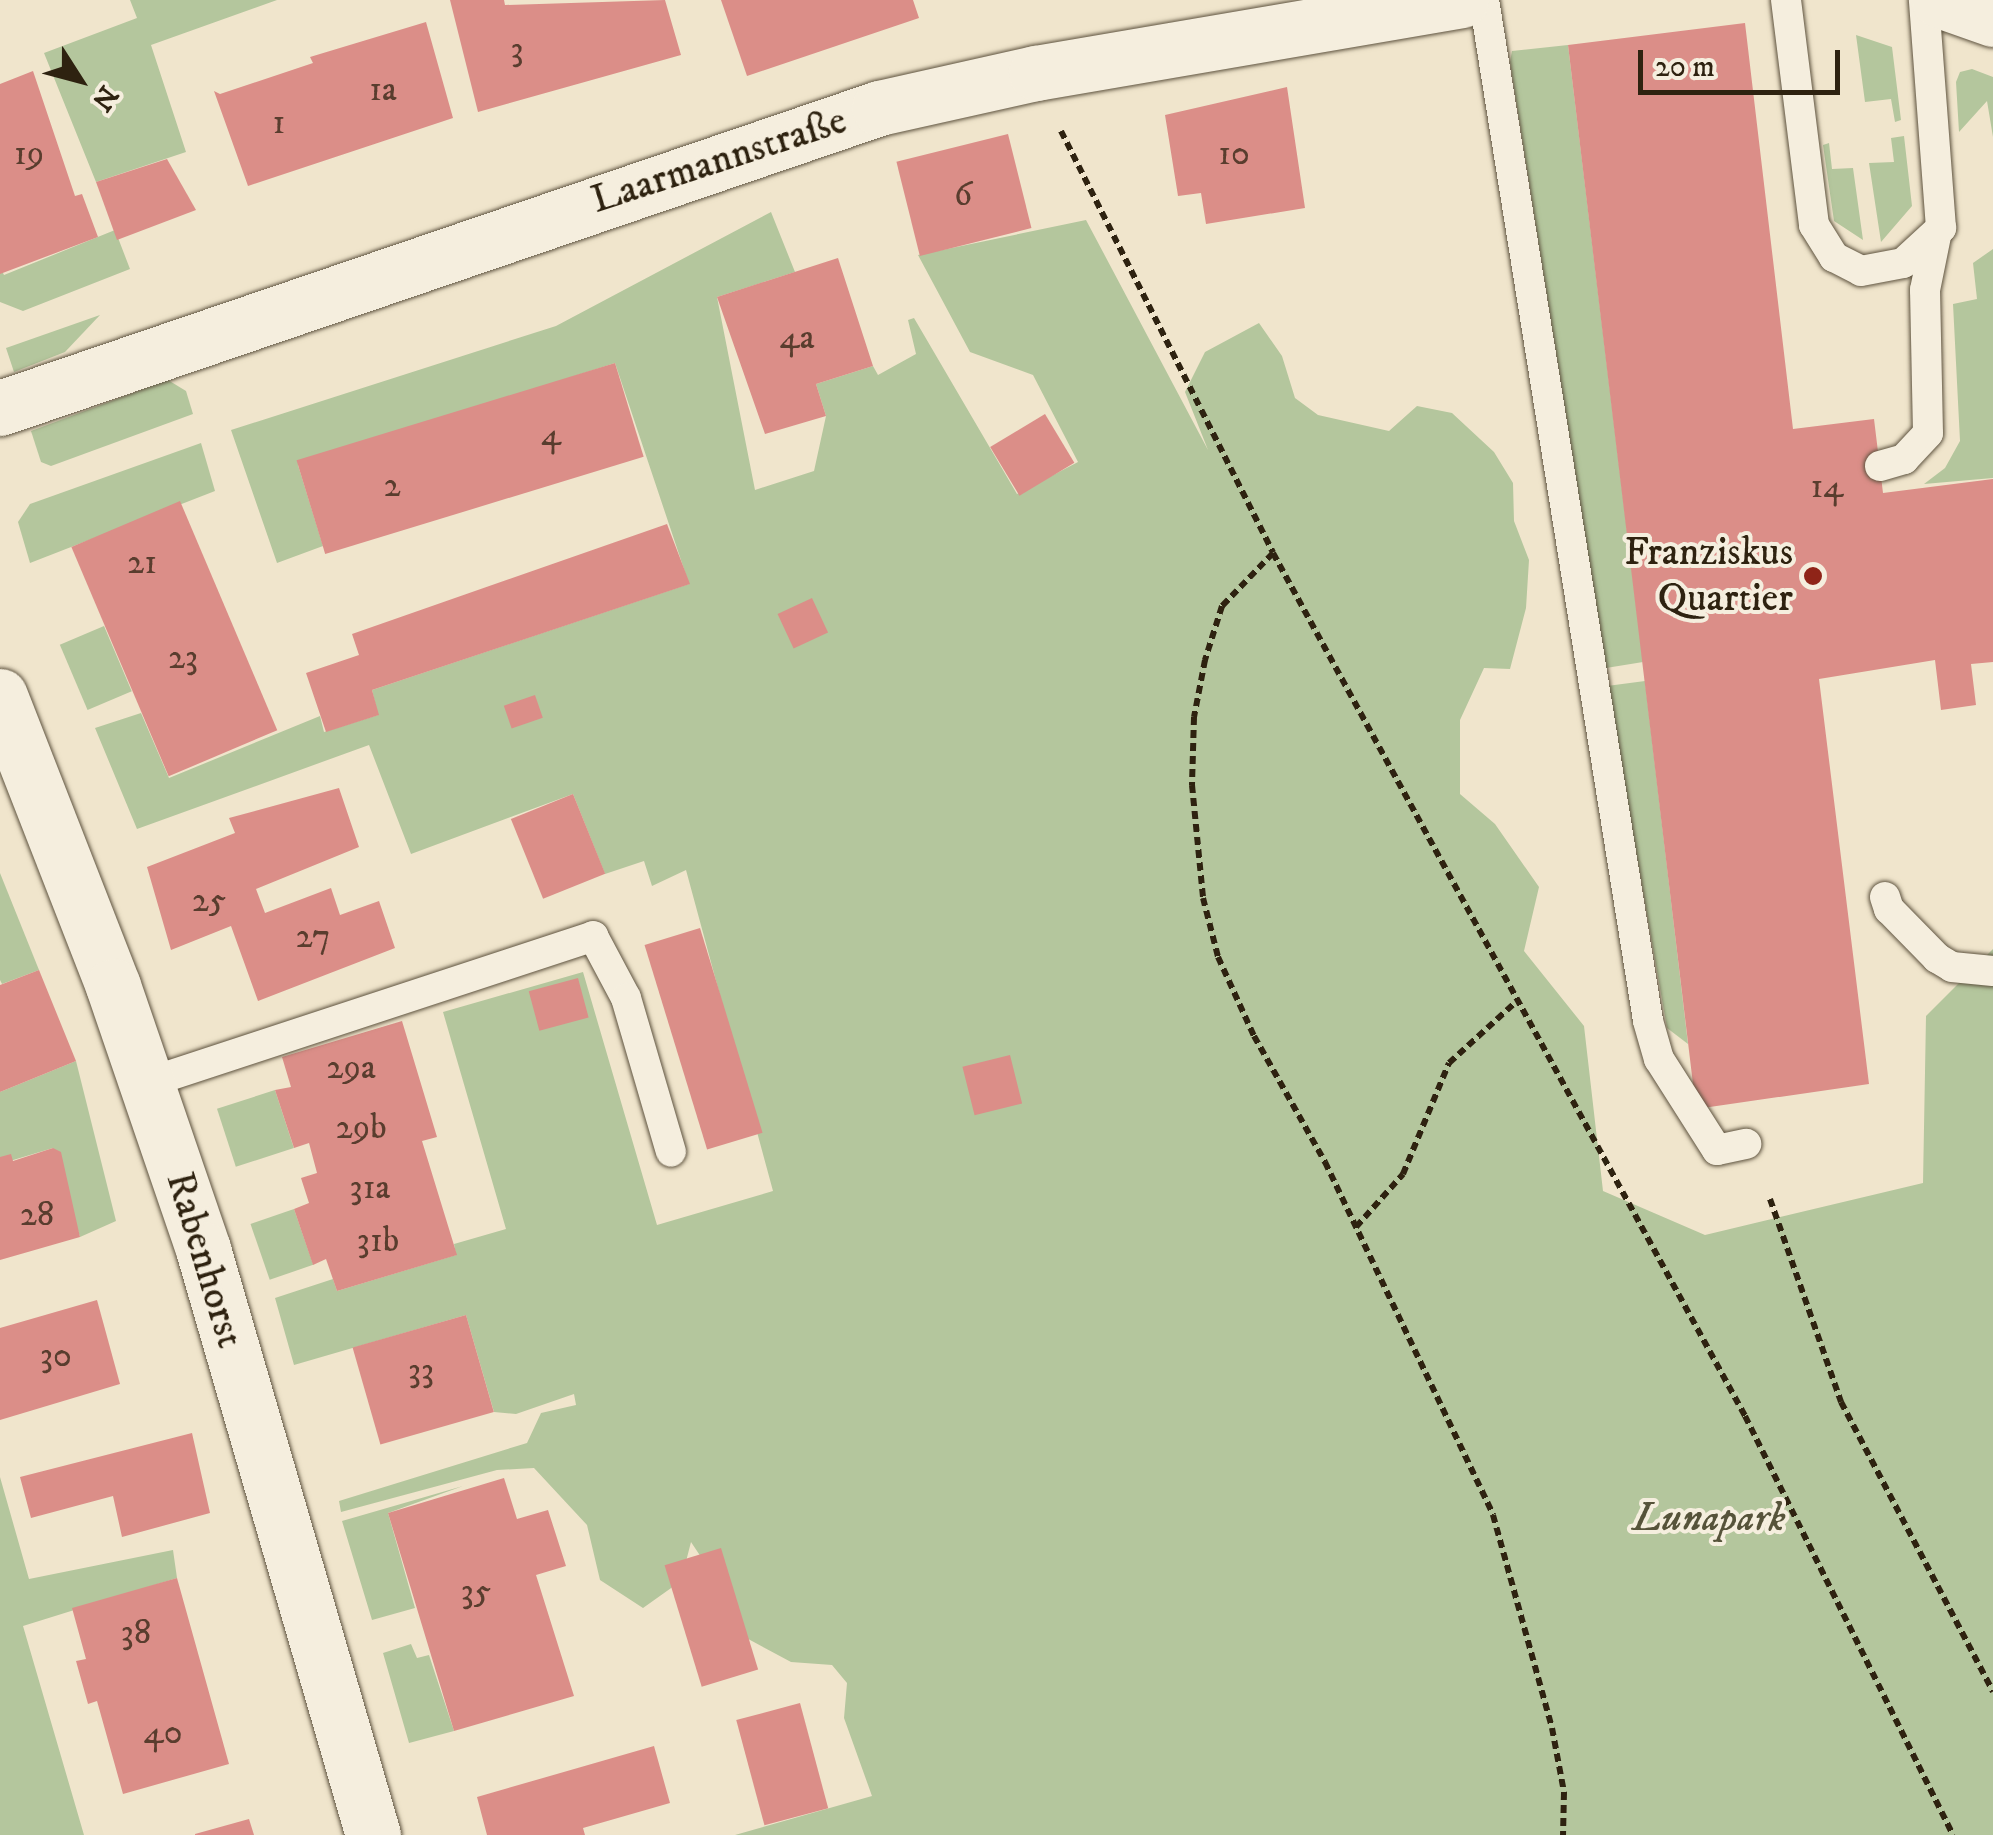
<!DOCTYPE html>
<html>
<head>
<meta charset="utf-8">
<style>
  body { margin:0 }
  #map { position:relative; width:1993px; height:1835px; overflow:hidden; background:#f0e5cc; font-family:"IM FELL DW Pica",serif }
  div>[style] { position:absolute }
  .green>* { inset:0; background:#b4c69d; transform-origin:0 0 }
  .building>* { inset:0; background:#db8e88; transform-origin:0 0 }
  .path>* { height:6px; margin-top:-3px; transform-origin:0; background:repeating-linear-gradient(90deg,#2e2210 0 8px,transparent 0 13px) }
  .roads { filter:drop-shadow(0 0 2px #5e533f) drop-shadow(0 0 2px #5e533f) }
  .lane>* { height:30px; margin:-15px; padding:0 15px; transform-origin:15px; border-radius:15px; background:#f5eede }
  .street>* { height:55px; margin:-27.5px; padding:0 27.5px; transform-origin:27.5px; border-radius:27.5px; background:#f5eede }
  .dots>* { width:28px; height:28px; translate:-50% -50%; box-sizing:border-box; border:5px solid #f5eede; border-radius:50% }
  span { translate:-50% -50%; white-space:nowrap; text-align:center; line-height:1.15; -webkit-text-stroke:8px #f5eede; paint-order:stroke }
  .number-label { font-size:35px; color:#593d2e }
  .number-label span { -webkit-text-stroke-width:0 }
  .street-label { font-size:40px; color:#2e2210 }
  .poi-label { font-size:40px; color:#2e2210 }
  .right { translate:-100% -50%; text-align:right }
  .park-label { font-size:40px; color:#56533a; font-style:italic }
  .north { position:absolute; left:30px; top:30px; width:100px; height:100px; -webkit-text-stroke:8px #f5eede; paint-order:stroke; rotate:126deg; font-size:28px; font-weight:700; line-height:40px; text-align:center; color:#2e2210 }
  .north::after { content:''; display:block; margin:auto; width:35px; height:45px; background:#2e2210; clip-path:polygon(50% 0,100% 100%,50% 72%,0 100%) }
  .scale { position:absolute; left:1638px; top:50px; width:202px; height:45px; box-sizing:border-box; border:5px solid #2e2210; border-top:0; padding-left:12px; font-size:30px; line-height:35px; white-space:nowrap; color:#2e2210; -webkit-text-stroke:8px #f5eede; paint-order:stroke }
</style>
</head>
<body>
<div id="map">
  <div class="green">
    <div style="clip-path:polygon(130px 0,277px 0,151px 45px,186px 152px,96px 182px,44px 53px,137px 18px)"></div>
    <div style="clip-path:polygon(1856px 35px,1892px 47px,1901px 120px,1895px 122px,1891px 99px,1865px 102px)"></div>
    <div style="clip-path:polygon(1568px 45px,1643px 662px,1606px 668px,1510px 62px,1512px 51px)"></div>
    <div style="clip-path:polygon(1972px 69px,1993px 77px,1993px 137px,1987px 101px,1959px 132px,1956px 82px,1960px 72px)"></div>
    <div style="clip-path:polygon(1904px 136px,1912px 206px,1881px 242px,1869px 163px,1894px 162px,1891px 138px)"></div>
    <div style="clip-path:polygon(1829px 143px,1832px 169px,1853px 168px,1863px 240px,1834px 221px,1823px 145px)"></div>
    <div style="clip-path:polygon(771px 212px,795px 272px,717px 297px,755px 490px,814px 471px,826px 416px,816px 384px,873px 366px,878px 375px,916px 354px,908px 320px,914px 318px,1017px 494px,1078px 462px,1033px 375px,970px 352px,918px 255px,1086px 220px,1208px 450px,1185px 392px,1205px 352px,1259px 323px,1282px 356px,1295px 398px,1318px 415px,1389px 431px,1417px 406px,1452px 413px,1494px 452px,1513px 483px,1514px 521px,1529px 560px,1526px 608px,1510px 669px,1484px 668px,1460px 720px,1460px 794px,1495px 824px,1539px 887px,1524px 951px,1584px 1026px,1603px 1191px,1705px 1235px,1923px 1183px,1926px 1016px,1993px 949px,1993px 1835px,735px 1835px,872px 1796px,844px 1718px,847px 1683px,832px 1665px,791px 1662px,713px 1620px,705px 1563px,691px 1542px,681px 1581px,643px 1608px,600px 1580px,587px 1525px,534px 1468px,497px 1470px,341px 1512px,339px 1501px,527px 1443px,541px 1413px,576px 1405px,574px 1394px,516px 1414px,494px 1412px,466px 1315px,294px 1365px,275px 1298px,333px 1279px,337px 1291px,456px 1255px,454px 1244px,506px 1229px,443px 1012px,583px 972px,657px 1225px,773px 1191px,686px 870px,652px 886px,644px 861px,605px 874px,573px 794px,411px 854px,369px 745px,137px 829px,95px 728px,141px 713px,169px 778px,320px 716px,324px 732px,378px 715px,372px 690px,689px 584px,615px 363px,298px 465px,323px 546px,277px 563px,231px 430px,556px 326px)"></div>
    <div style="clip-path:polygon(115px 230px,130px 269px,23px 311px,0 302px,0 267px,4px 275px)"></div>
    <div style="clip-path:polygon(1993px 249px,1993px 478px,1924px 484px,1945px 468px,1960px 441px,1953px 304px,1977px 299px,1973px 263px)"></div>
    <div style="clip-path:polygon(100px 315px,65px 352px,14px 372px,6px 348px)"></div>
    <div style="clip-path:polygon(168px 380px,186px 391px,193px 414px,51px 466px,41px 462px,31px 431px)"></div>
    <div style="clip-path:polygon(201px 443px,215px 491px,30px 563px,18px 522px,30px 504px)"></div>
    <div style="left:104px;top:626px;width:71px;height:48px;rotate:67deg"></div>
    <div style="clip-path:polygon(1645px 681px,1688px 1044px,1667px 1028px,1607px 686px)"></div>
    <div style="clip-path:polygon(0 873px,39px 970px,2px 984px,0 980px)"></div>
    <div style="clip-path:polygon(76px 1061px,116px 1221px,80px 1237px,53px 1148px,0 1164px,0 1092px)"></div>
    <div style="left:275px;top:1090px;width:61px;height:61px;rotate:72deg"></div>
    <div style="left:294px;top:1209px;width:59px;height:46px;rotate:71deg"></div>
    <div style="clip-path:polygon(0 1477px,29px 1579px,173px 1550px,177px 1578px,23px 1626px,84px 1835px,0 1835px)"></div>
    <div style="clip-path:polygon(463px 1486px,388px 1513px,415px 1608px,372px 1620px,342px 1521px)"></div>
    <div style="clip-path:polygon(411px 1644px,417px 1658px,429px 1655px,454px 1731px,409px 1743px,383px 1653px)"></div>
  </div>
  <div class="building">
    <div style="clip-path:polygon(450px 0,504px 0,505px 5px,665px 0,681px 55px,478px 112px)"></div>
    <div style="clip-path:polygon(721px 0,913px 0,919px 18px,747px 76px)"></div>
    <div style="clip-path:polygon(426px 22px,453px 118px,248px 186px,214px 91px,220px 94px,313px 63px,310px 57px)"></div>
    <div style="clip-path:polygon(1745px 23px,1793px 429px,1874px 419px,1883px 493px,1993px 479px,1993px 662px,1971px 664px,1976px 705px,1941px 710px,1935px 660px,1819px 679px,1869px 1084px,1696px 1109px,1568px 45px)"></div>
    <div style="clip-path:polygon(33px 71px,75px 196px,82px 194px,98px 237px,0 274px,0 84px)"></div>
    <div style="clip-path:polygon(1287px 87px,1305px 208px,1206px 224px,1201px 193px,1178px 196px,1165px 115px)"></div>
    <div style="left:1008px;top:134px;width:97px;height:115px;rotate:76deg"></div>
    <div style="clip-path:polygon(167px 159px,196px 210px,117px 240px,96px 182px)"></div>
    <div style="clip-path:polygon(838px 258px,873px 366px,816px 384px,826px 416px,765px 434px,717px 297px)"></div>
    <div style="left:615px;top:363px;width:98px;height:333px;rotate:73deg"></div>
    <div style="left:1045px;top:414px;width:57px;height:64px;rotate:59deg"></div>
    <div style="left:180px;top:501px;width:249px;height:118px;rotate:67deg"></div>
    <div style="clip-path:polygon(667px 524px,690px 584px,372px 690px,379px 715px,326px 732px,306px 673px,359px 655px,352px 634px)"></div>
    <div style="left:812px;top:598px;width:38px;height:38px;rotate:65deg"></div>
    <div style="left:535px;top:695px;width:24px;height:33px;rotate:71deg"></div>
    <div style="clip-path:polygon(339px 788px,359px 847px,256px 889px,265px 913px,331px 888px,340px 915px,379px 901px,395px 948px,258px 1001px,231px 926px,171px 950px,147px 867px,235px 833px,229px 818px)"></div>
    <div style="left:573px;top:794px;width:86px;height:67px;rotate:68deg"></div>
    <div style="left:700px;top:928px;width:214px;height:58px;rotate:73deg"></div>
    <div style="clip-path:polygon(39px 970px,76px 1061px,0 1092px,0 985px)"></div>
    <div style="left:578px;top:978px;width:41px;height:51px;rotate:75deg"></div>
    <div style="clip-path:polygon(402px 1021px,437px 1137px,422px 1141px,457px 1255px,337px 1291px,326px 1259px,313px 1265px,294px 1209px,309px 1203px,301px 1178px,317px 1173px,309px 1143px,294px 1148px,275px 1090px,291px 1087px,282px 1057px)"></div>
    <div style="left:1010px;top:1055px;width:50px;height:49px;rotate:76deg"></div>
    <div style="clip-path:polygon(53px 1148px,61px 1152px,80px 1237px,0 1260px,0 1157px,11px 1154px,13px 1161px)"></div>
    <div style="clip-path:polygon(97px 1300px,120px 1384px,0 1420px,0 1328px)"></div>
    <div style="left:466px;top:1315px;width:101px;height:118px;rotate:74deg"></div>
    <div style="clip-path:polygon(192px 1433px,210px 1513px,122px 1537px,113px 1496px,31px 1518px,20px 1477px)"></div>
    <div style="clip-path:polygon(504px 1478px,517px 1519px,548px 1510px,566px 1566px,536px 1575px,574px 1696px,454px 1731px,388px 1513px)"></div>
    <div style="left:721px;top:1548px;width:127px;height:59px;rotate:73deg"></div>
    <div style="clip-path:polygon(177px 1578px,229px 1764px,123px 1794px,97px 1701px,88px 1704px,76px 1661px,86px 1659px,72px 1608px)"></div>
    <div style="left:800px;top:1703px;width:109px;height:66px;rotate:75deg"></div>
    <div style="clip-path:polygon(654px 1746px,670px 1803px,583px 1828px,585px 1835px,487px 1835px,477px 1797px)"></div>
    <div style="clip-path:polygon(249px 1819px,254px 1835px,195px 1835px,195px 1834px)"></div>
  </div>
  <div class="path">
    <div style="left:1061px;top:131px;width:472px;rotate:63.3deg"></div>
    <div style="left:1273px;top:553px;width:984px;rotate:61.32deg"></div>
    <div style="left:1745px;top:1416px;width:468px;rotate:63.6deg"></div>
    <div style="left:1273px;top:553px;width:74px;rotate:133.9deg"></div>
    <div style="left:1222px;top:606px;width:57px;rotate:107.5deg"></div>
    <div style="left:1205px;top:660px;width:58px;rotate:100.9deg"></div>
    <div style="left:1194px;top:717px;width:68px;rotate:91.7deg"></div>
    <div style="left:1192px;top:785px;width:114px;rotate:84.4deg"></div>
    <div style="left:1203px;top:898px;width:61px;rotate:75.7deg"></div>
    <div style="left:1218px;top:957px;width:87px;rotate:65.5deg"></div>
    <div style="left:1254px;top:1036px;width:145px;rotate:60.6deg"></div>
    <div style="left:1325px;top:1162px;width:391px;rotate:64.5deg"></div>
    <div style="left:1493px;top:1515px;width:221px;rotate:74.5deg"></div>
    <div style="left:1552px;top:1728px;width:65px;rotate:79.4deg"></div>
    <div style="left:1564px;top:1792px;width:43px;rotate:91.3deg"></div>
    <div style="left:1770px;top:1199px;width:215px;rotate:70.7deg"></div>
    <div style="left:1841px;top:1402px;width:327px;rotate:62.3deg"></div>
    <div style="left:1356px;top:1227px;width:71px;rotate:-48.4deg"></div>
    <div style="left:1403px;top:1174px;width:120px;rotate:-67.5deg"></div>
    <div style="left:1449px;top:1063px;width:92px;rotate:-42.4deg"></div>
  </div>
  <div class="roads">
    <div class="lane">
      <div style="left:1484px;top:0;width:1034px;rotate:80.87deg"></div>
      <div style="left:1648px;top:1021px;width:40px;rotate:74deg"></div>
      <div style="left:1659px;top:1059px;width:108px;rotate:57.5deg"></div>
      <div style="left:1717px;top:1150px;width:30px;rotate:-12deg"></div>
      <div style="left:1786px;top:0;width:227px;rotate:82.9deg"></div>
      <div style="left:1814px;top:225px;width:38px;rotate:58deg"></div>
      <div style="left:1834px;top:257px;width:30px;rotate:27deg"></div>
      <div style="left:1861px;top:271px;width:43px;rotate:-10.8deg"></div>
      <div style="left:1903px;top:263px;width:52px;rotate:-42.6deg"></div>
      <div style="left:1941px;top:228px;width:229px;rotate:-94.3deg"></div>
      <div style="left:1880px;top:466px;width:25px;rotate:-16deg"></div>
      <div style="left:1904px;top:459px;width:35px;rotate:-47deg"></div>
      <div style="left:1928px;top:433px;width:143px;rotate:-91.2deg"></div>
      <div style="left:1925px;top:290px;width:55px;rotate:-78.5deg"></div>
      <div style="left:1885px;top:897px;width:13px;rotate:72deg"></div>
      <div style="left:1889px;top:909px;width:69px;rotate:45.6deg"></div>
      <div style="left:1937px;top:958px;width:17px;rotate:31deg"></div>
      <div style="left:1952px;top:967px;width:41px;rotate:5.6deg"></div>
      <div style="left:147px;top:1083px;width:470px;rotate:-18.2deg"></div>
      <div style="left:593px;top:936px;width:70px;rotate:62deg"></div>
      <div style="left:626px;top:998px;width:160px;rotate:73.7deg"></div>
    </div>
    <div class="street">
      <div style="left:1939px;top:0;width:57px;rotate:19.4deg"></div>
      <div style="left:0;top:408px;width:929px;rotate:-18.84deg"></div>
      <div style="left:879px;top:108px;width:161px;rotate:-12.6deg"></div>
      <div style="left:1036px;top:73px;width:431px;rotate:-9.7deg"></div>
      <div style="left:0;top:696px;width:311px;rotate:68.7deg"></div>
      <div style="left:113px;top:986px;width:278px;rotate:71.1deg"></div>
      <div style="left:203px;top:1249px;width:610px;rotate:73.82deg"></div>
    </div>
  </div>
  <div class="dots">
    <div style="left:1813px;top:576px;background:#8f2418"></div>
  </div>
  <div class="number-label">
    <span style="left:517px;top:50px">3</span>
    <span style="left:383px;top:90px">1a</span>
    <span style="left:279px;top:123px">1</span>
    <span style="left:29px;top:154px">19</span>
    <span style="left:1234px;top:154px">10</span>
    <span style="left:963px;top:195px">6</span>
    <span style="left:797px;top:338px">4a</span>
    <span style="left:551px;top:435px">4</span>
    <span style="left:392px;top:486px">2</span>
    <span style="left:1827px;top:487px">14</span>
    <span style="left:142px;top:563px">21</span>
    <span style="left:183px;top:658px">23</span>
    <span style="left:209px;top:901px">25</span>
    <span style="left:313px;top:937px">27</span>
    <span style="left:351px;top:1068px">29a</span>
    <span style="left:361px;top:1128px">29b</span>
    <span style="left:370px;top:1188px">31a</span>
    <span style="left:37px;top:1215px">28</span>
    <span style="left:378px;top:1241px">31b</span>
    <span style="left:56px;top:1356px">30</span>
    <span style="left:421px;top:1371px">33</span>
    <span style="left:476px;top:1592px">35</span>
    <span style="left:136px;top:1633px">38</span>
    <span style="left:163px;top:1733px">40</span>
  </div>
  <div class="street-label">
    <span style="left:719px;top:161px;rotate:-18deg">Laarmannstraße</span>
    <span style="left:204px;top:1260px;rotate:73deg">Rabenhorst</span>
  </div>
  <div class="poi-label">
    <span class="right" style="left:1793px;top:576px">Franziskus<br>Quartier</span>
  </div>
  <div class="park-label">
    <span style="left:1709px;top:1519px">Lunapark</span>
  </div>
  <div class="north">N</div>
  <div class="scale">20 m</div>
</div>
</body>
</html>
